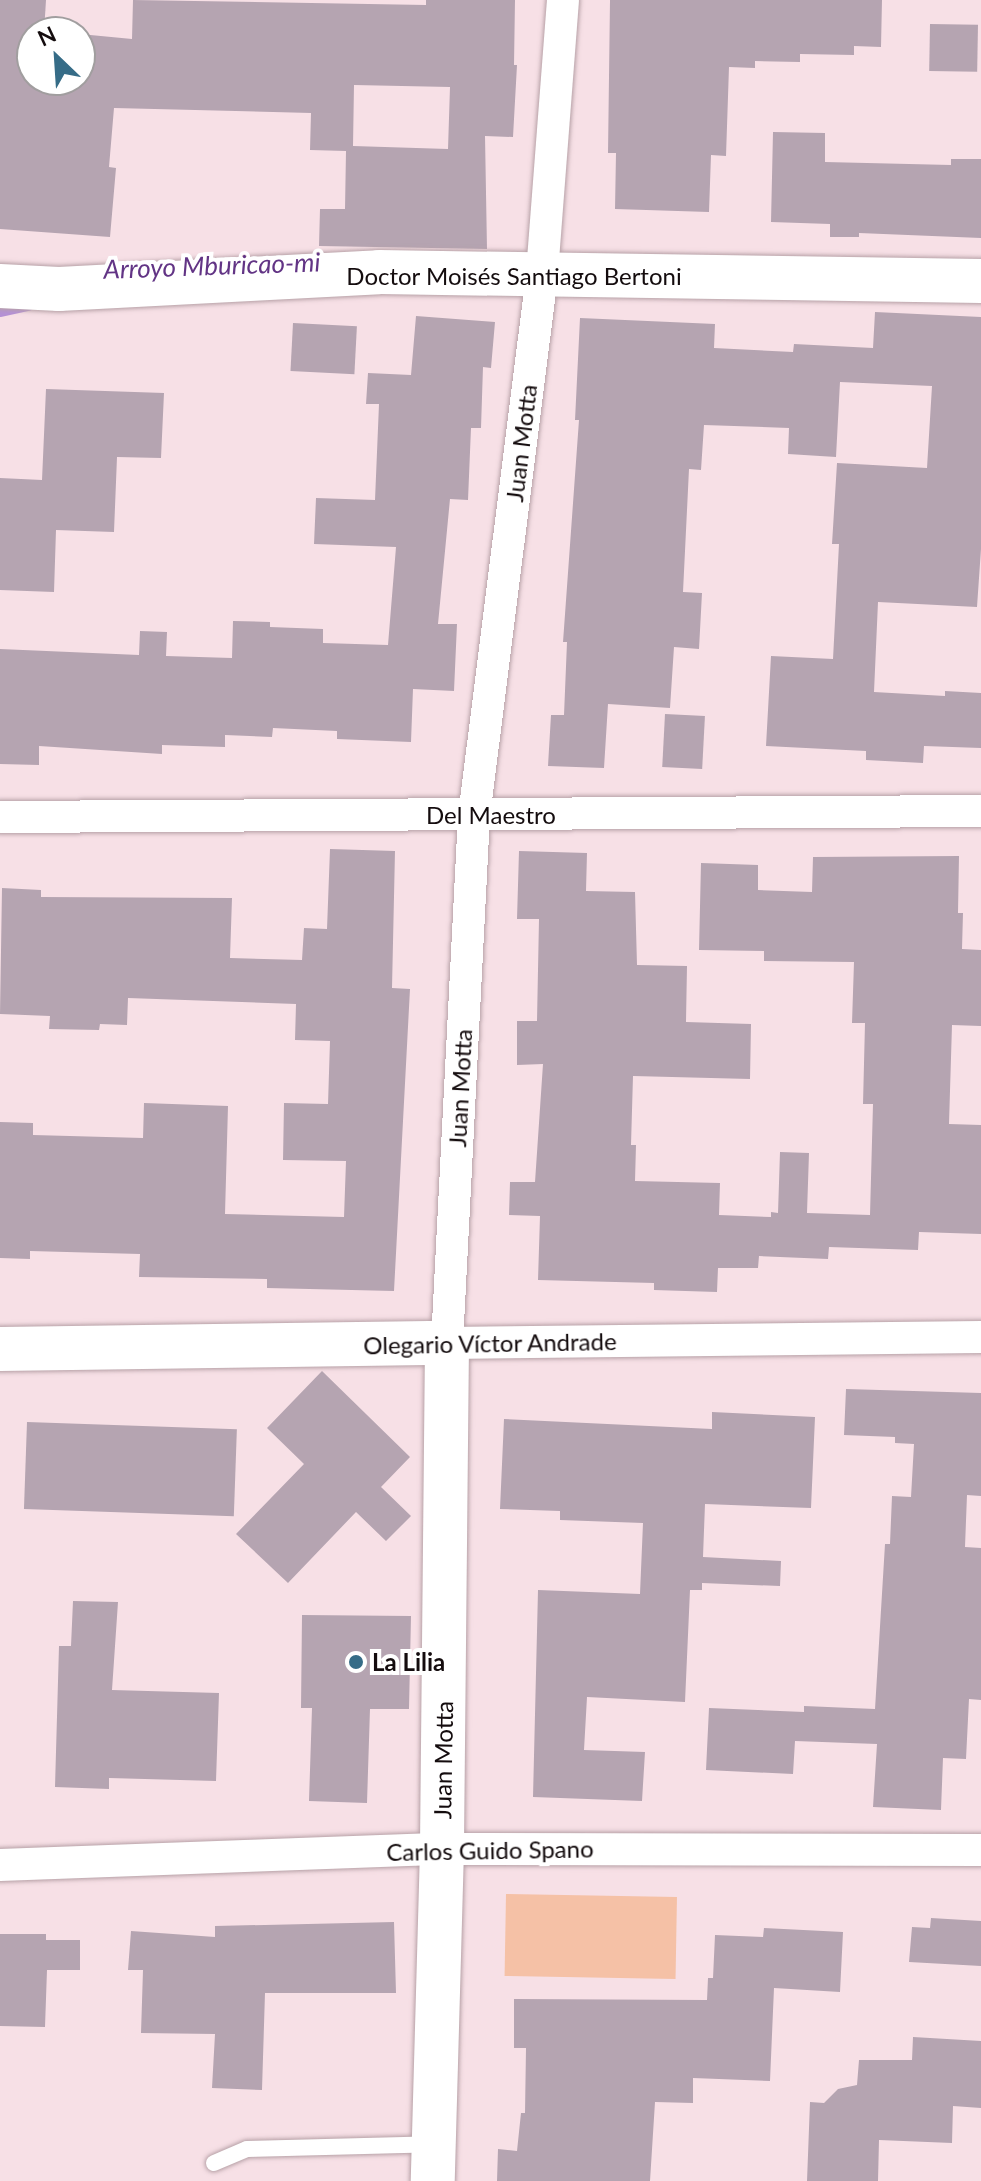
<!DOCTYPE html>
<html>
<head>
<meta charset="utf-8">
<style>
  body { margin:0 }
  #map { position:relative; width:981px; height:2181px; overflow:hidden; background:#f7e0e6; font-family:Lato,sans-serif }
  div>[style] { position:absolute }
  .green>* { inset:0; background:#f5c1a6; transform-origin:0 0 }
  .stream>* { height:10px; margin:-5px; padding:0 5px; transform-origin:5px; border-radius:5px; background:#b591d5 }
  .building>* { inset:0; background:#b5a4b1; transform-origin:0 0 }
  .roads { filter:drop-shadow(0 0 2px #b7a1a7) drop-shadow(0 0 2px #b7a1a7) }
  .lane>* { height:16px; margin:-8px; padding:0 8px; transform-origin:8px; border-radius:8px; background:#fff }
  .street>* { height:32px; margin:-16px; padding:0 16px; transform-origin:16px; border-radius:16px; background:#fff }
  .secondary>* { height:44px; margin:-22px; padding:0 22px; transform-origin:22px; border-radius:22px; background:#fff }
  .dots>* { width:22px; height:22px; translate:-50% -50%; box-sizing:border-box; border:4px solid #fff; border-radius:50% }
  span { translate:-50% -50%; white-space:nowrap; text-align:center; line-height:1.15; -webkit-text-stroke:8px #fff; paint-order:stroke }
  .street-label { font-size:24px; color:#140c0e }
  .poi-label { font-size:24px; color:#140c0e; font-weight:700 }
  .left { translate:0 -50%; text-align:left }
  .water-label { font-size:26px; color:#623485; font-style:italic }
  .north { position:absolute; left:16px; top:16px; width:80px; height:80px; box-sizing:border-box; background:#fff; border:2px solid #a19e9f; border-radius:50%; rotate:335deg; font-size:22px; font-weight:700; line-height:32px; text-align:center; color:#140c0e }
  .north::after { content:''; display:block; margin:auto; width:28px; height:36px; background:#366c87; clip-path:polygon(50% 0,100% 100%,50% 72%,0 100%) }
</style>
</head>
<body>
<div id="map">
  <div class="green">
    <div style="left:506px;top:1894px;width:171px;height:82px;rotate:1deg"></div>
  </div>
  <div class="stream">
    <div style="left:0;top:312px;width:29px;rotate:-12deg"></div>
  </div>
  <div class="building">
    <div style="clip-path:polygon(evenodd,0 0,46px 0,44px 32px,50px 32px,32px 32px,32px 80px,80px 80px,80px 34px,132px 39px,133px 0,426px 5px,426px 0,515px 0,514px 65px,517px 65px,513px 137px,485px 136px,487px 249px,319px 246px,320px 209px,345px 209px,346px 151px,310px 150px,311px 113px,114px 108px,109px 167px,116px 168px,110px 237px,0 229px,0 0,354px 85px,450px 87px,448px 149px,353px 146px,354px 85px)"></div>
    <div style="clip-path:polygon(610px 0,882px 0,881px 47px,854px 46px,854px 55px,800px 54px,800px 62px,755px 61px,755px 68px,729px 67px,726px 156px,711px 155px,709px 212px,615px 209px,616px 153px,608px 153px)"></div>
    <div style="left:930px;top:24px;width:48px;height:47px;rotate:1deg"></div>
    <div style="clip-path:polygon(773px 132px,825px 133px,825px 162px,951px 165px,951px 159px,981px 159px,981px 238px,859px 233px,859px 237px,830px 237px,830px 224px,771px 222px)"></div>
    <div style="clip-path:polygon(875px 312px,981px 317px,981px 549px,977px 607px,878px 602px,874px 692px,945px 696px,945px 691px,981px 693px,981px 748px,924px 746px,923px 763px,866px 760px,866px 751px,766px 746px,771px 656px,833px 659px,839px 544px,832px 544px,837px 463px,927px 468px,932px 386px,840px 382px,836px 457px,788px 454px,789px 428px,704px 425px,701px 470px,689px 469px,683px 592px,702px 593px,699px 649px,674px 647px,670px 708px,608px 704px,604px 768px,548px 766px,551px 715px,564px 715px,567px 642px,563px 642px,579px 420px,575px 420px,580px 318px,715px 324px,714px 348px,793px 352px,794px 344px,873px 348px)"></div>
    <div style="clip-path:polygon(416px 316px,495px 322px,491px 368px,483px 367px,481px 428px,471px 428px,468px 500px,450px 499px,438px 624px,457px 624px,454px 691px,413px 689px,411px 742px,337px 739px,337px 731px,273px 728px,272px 737px,225px 735px,225px 747px,162px 745px,162px 754px,39px 746px,39px 765px,0 764px,0 649px,139px 655px,140px 631px,167px 632px,166px 656px,232px 658px,233px 621px,270px 622px,270px 627px,323px 629px,323px 643px,388px 645px,396px 547px,314px 544px,316px 498px,375px 500px,379px 404px,366px 404px,368px 373px,411px 375px)"></div>
    <div style="left:293px;top:323px;width:64px;height:48px;rotate:3deg"></div>
    <div style="clip-path:polygon(46px 389px,164px 393px,161px 458px,117px 457px,114px 532px,56px 530px,54px 592px,0 590px,0 478px,42px 480px)"></div>
    <div style="left:665px;top:714px;width:40px;height:53px;rotate:3deg"></div>
    <div style="clip-path:polygon(330px 849px,395px 851px,392px 988px,410px 989px,394px 1291px,267px 1288px,267px 1279px,139px 1277px,140px 1254px,30px 1251px,30px 1259px,0 1258px,0 1122px,33px 1123px,33px 1135px,143px 1138px,144px 1103px,228px 1106px,225px 1214px,344px 1217px,346px 1161px,283px 1160px,284px 1103px,328px 1104px,330px 1041px,295px 1040px,296px 1004px,128px 998px,127px 1025px,100px 1024px,99px 1030px,49px 1029px,50px 1016px,0 1014px,2px 888px,41px 890px,41px 897px,232px 898px,230px 958px,302px 960px,304px 928px,327px 929px)"></div>
    <div style="clip-path:polygon(519px 851px,587px 853px,586px 891px,635px 892px,637px 965px,687px 966px,686px 1022px,751px 1024px,750px 1079px,633px 1076px,631px 1145px,636px 1145px,635px 1181px,720px 1183px,719px 1215px,771px 1217px,771px 1212px,778px 1213px,780px 1152px,809px 1153px,807px 1213px,870px 1215px,873px 1104px,863px 1104px,865px 1023px,852px 1023px,854px 962px,764px 961px,764px 951px,699px 950px,701px 863px,758px 865px,758px 890px,812px 892px,813px 857px,959px 856px,958px 913px,963px 913px,962px 949px,981px 950px,981px 1026px,952px 1025px,949px 1124px,981px 1125px,981px 1234px,919px 1232px,918px 1250px,829px 1247px,828px 1259px,759px 1256px,758px 1268px,718px 1268px,717px 1292px,654px 1290px,654px 1283px,538px 1280px,540px 1216px,509px 1215px,510px 1182px,535px 1182px,543px 1064px,517px 1065px,517px 1021px,537px 1021px,539px 919px,517px 919px)"></div>
    <div style="clip-path:polygon(322px 1371px,410px 1457px,381px 1487px,411px 1516px,386px 1541px,356px 1512px,288px 1583px,236px 1534px,304px 1464px,267px 1428px)"></div>
    <div style="clip-path:polygon(846px 1389px,981px 1393px,981px 1496px,967px 1495px,965px 1547px,981px 1548px,981px 1700px,969px 1699px,966px 1759px,943px 1758px,941px 1810px,873px 1807px,877px 1744px,795px 1741px,793px 1774px,706px 1770px,709px 1708px,804px 1712px,804px 1706px,875px 1709px,885px 1544px,890px 1544px,892px 1496px,911px 1497px,914px 1444px,895px 1443px,895px 1437px,844px 1435px)"></div>
    <div style="clip-path:polygon(712px 1412px,815px 1417px,811px 1508px,705px 1504px,703px 1557px,781px 1561px,780px 1586px,702px 1583px,702px 1590px,690px 1590px,685px 1702px,587px 1697px,584px 1750px,645px 1752px,642px 1801px,533px 1797px,538px 1590px,640px 1594px,643px 1523px,560px 1520px,560px 1511px,500px 1509px,504px 1419px,712px 1429px)"></div>
    <div style="left:27px;top:1422px;width:210px;height:87px;rotate:2deg"></div>
    <div style="clip-path:polygon(73px 1601px,118px 1602px,112px 1690px,219px 1693px,216px 1781px,109px 1778px,109px 1789px,55px 1787px,59px 1646px,71px 1646px)"></div>
    <div style="clip-path:polygon(302px 1615px,411px 1616px,409px 1709px,370px 1709px,367px 1803px,309px 1801px,312px 1708px,301px 1708px)"></div>
    <div style="clip-path:polygon(931px 1918px,981px 1921px,981px 1966px,909px 1962px,912px 1927px,930px 1928px)"></div>
    <div style="clip-path:polygon(394px 1922px,396px 1993px,265px 1993px,262px 2090px,212px 2088px,215px 2034px,141px 2033px,143px 1970px,128px 1970px,131px 1931px,215px 1937px,215px 1926px)"></div>
    <div style="clip-path:polygon(764px 1928px,843px 1932px,840px 1992px,774px 1988px,770px 2081px,693px 2078px,693px 2103px,655px 2102px,650px 2181px,497px 2181px,498px 2149px,517px 2151px,521px 2113px,525px 2113px,526px 2048px,514px 2048px,514px 1999px,707px 2000px,708px 1978px,713px 1978px,715px 1935px,763px 1937px)"></div>
    <div style="clip-path:polygon(0 1934px,46px 1934px,46px 1940px,80px 1940px,80px 1970px,47px 1970px,45px 2027px,0 2026px)"></div>
    <div style="clip-path:polygon(913px 2037px,981px 2041px,981px 2108px,953px 2106px,952px 2143px,879px 2140px,878px 2181px,807px 2181px,810px 2102px,824px 2103px,838px 2089px,857px 2085px,859px 2060px,912px 2060px)"></div>
  </div>
  <div class="roads">
    <div class="lane">
      <div style="left:214px;top:2163px;width:36px;rotate:-23deg"></div>
      <div style="left:247px;top:2149px;width:186px;rotate:-1.5deg"></div>
    </div>
    <div class="street">
      <div style="left:563px;top:0;width:276px;rotate:94.4deg"></div>
      <div style="left:542px;top:275px;width:545px;rotate:97.16deg"></div>
      <div style="left:474px;top:816px;width:528px;rotate:92.93deg"></div>
      <div style="left:447px;top:1343px;width:534px;rotate:-0.64deg"></div>
      <div style="left:0;top:817px;width:981px;rotate:-0.35deg"></div>
      <div style="left:0;top:1865px;width:442px;rotate:-2.1deg"></div>
      <div style="left:442px;top:1849px;width:539px;rotate:0.11deg"></div>
    </div>
    <div class="secondary">
      <div style="left:0;top:286px;width:59px;rotate:2.9deg"></div>
      <div style="left:59px;top:289px;width:320px;rotate:-3deg"></div>
      <div style="left:379px;top:272px;width:602px;rotate:0.86deg"></div>
      <div style="left:0;top:1349px;width:447px;rotate:-0.8deg"></div>
      <div style="left:447px;top:1343px;width:506px;rotate:90.57deg"></div>
      <div style="left:442px;top:1849px;width:332px;rotate:91.6deg"></div>
    </div>
  </div>
  <div class="dots">
    <div style="left:356px;top:1662px;background:#366c87"></div>
  </div>
  <div class="street-label">
    <span style="left:514px;top:276px">Doctor Moisés Santiago Bertoni</span>
    <span style="left:521px;top:443px;rotate:-83deg">Juan Motta</span>
    <span style="left:491px;top:815px">Del Maestro</span>
    <span style="left:460px;top:1088px;rotate:-87deg">Juan Motta</span>
    <span style="left:490px;top:1343px;rotate:-1deg">Olegario Víctor Andrade</span>
    <span style="left:443px;top:1760px;rotate:-89deg">Juan Motta</span>
    <span style="left:490px;top:1850px;rotate:-1deg">Carlos Guido Spano</span>
  </div>
  <div class="poi-label">
    <span class="left" style="left:372px;top:1662px">La Lilia</span>
  </div>
  <div class="water-label">
    <span style="left:212px;top:266px;rotate:-2deg">Arroyo Mburicao-mi</span>
  </div>
  <div class="north">N</div>
</div>
</body>
</html>
